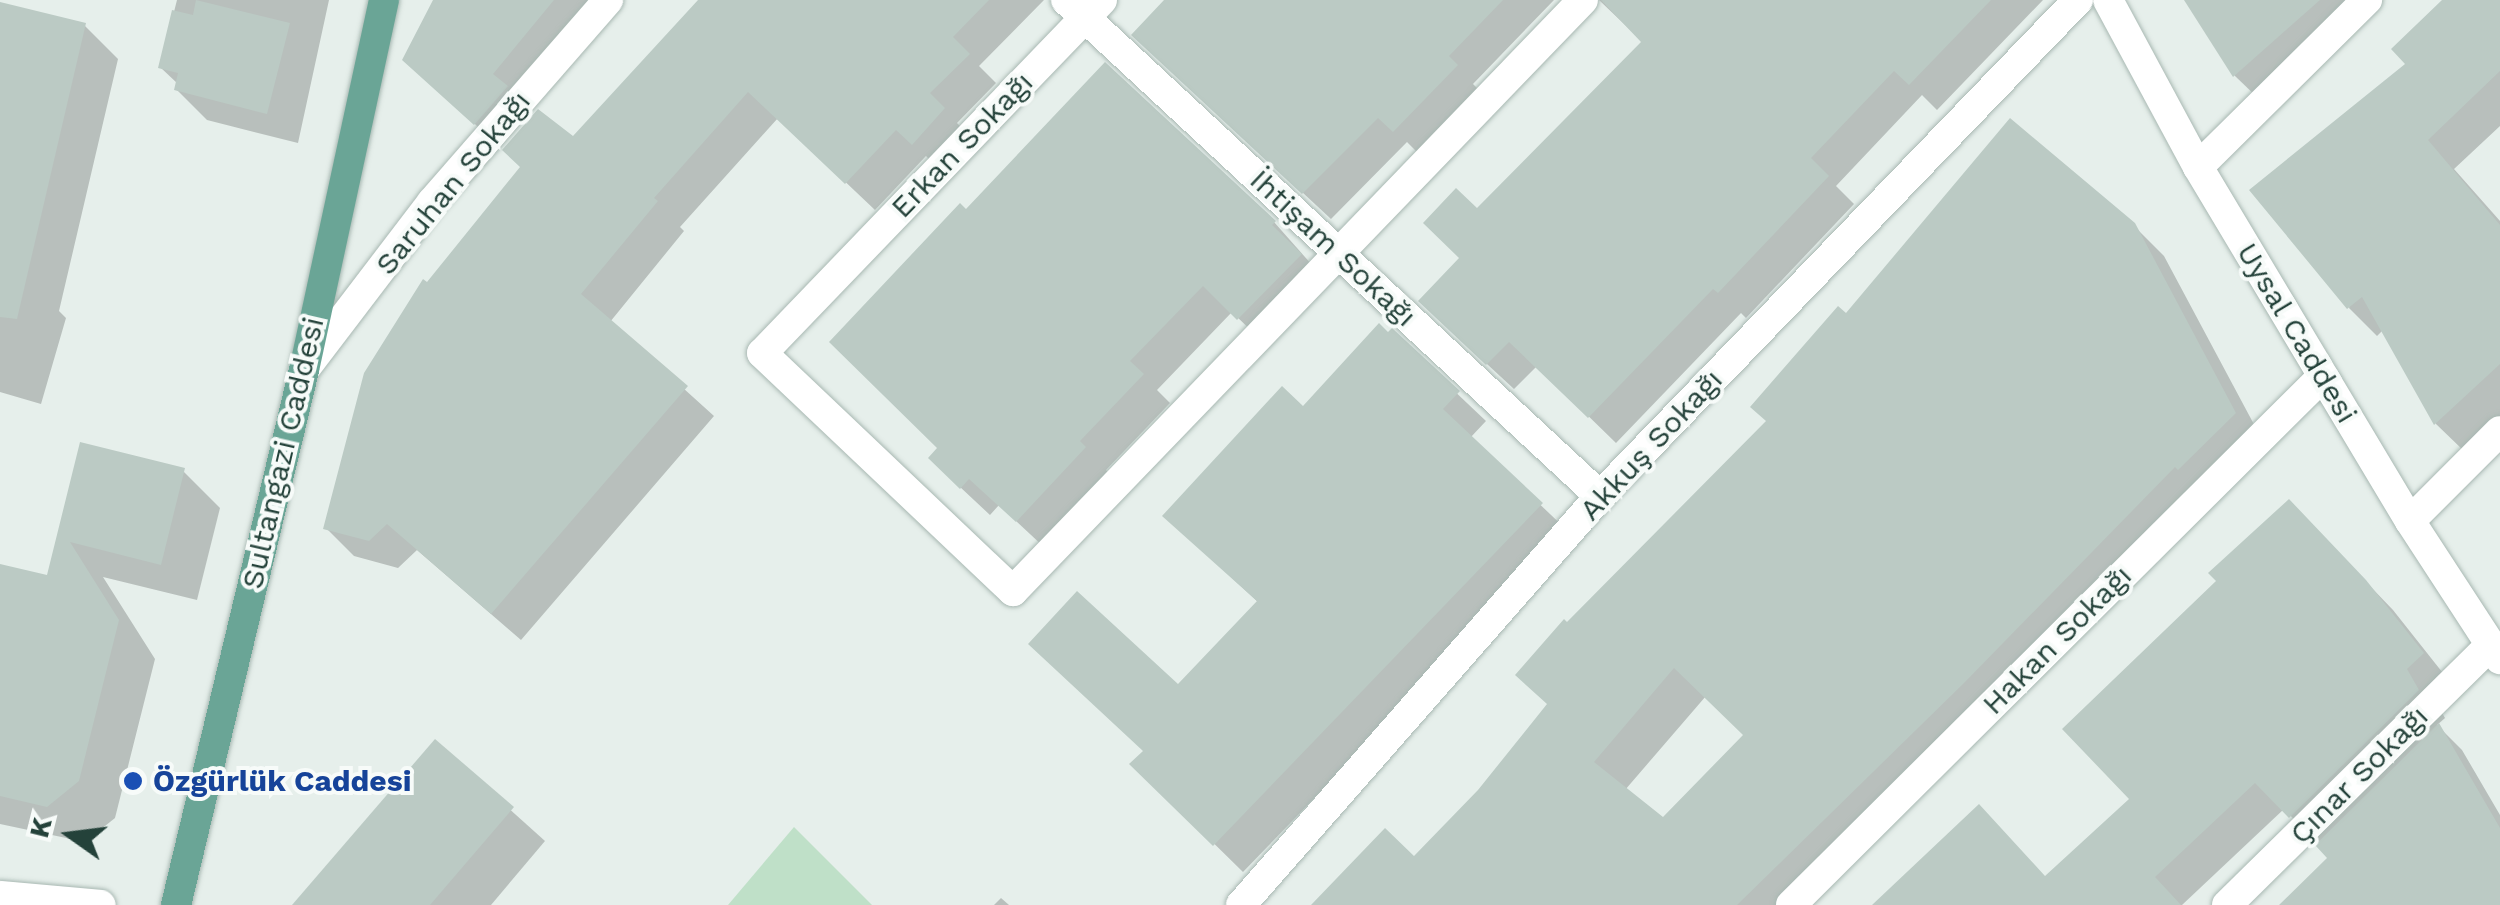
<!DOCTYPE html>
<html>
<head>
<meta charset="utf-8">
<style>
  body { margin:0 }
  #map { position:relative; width:2500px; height:905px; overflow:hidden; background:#e6efeb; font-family:"Work Sans",sans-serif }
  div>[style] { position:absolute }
  .green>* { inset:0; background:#bfe0c8 }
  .shadow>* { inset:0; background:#0003 }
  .building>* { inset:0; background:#bbcac4 }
  .roads { filter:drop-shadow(0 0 2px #a8b8b2) drop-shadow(0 0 2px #a8b8b2) }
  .minor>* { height:30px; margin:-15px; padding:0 15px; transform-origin:15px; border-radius:15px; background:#fff }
  .major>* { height:30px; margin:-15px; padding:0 15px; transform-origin:15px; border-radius:15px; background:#6aa596 }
  .dots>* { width:28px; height:28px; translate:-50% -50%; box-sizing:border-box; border:5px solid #f7fbf9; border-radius:50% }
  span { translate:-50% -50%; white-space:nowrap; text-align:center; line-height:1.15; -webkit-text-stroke:8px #f7fbf9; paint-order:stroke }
  .street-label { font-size:30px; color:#24423a }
  .transit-label { font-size:30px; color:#164399; font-weight:700 }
  .left { translate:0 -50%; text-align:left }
  .north { position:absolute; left:20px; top:785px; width:100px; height:100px; -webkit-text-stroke:8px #f7fbf9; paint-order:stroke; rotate:284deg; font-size:28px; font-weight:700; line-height:40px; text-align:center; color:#24423a }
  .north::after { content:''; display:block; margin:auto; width:35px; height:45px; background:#24423a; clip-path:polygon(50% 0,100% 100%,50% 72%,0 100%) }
</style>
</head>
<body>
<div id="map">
  <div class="green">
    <div style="clip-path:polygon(794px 827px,872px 905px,728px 905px)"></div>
  </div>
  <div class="shadow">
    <div style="clip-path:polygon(177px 0,329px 0,298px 143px,207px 120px,177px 90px,178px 84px,160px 67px)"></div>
    <div style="clip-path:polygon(436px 0,598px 0,517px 98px,531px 112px,500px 147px,405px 60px)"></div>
    <div style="clip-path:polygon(701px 0,1044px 0,979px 66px,996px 83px,957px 123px,972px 138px,941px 171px,926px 156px,875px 210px,778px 118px,680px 227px,684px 231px,610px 322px,714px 416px,521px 640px,417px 550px,398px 568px,354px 556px,326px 528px,427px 285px,573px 139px)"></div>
    <div style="clip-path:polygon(1168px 0,1554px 0,1473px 84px,1483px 94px,1421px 156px,1407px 142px,1331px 219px,1161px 61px)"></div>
    <div style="clip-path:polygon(1599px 0,2043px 0,1937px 110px,1922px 95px,1836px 186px,1854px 204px,1746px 318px,1741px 313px,1616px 443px,1537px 366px,1514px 389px,1448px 328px,1477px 212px,1644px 43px)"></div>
    <div style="clip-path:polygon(2187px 0,2364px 0,2259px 99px,2235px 76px)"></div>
    <div style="clip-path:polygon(2445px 0,2500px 0,2500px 126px,2454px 169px,2500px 221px,2500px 418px,2464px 451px,2436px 424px,2383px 330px,2377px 336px,2349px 308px,2409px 64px)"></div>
    <div style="clip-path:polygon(0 4px,85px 26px,118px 59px,59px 311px,66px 318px,41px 404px,0 392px)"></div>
    <div style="clip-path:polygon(966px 213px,1274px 222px,1328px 283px,1267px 346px,1232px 312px,1157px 390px,1170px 403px,1106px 470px,1112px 477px,1045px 548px,999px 505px,990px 515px,959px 486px,940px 448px)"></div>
    <div style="clip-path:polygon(evenodd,2133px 225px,2164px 256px,2265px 445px,1797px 905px,1336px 905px,1414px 860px,1479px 791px,1549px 705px,1567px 626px,1769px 422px,1846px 317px,2133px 225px,1706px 696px,1746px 735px,1664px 820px,1625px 790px,1706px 696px)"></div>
    <div style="clip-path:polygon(1392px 332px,1486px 421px,1470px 438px,1570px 533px,1243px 872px,1133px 764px,1145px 752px,1178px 688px,1259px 603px,1165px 516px,1304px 409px)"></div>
    <div style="clip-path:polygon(82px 446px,183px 471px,220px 508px,197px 600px,103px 577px,155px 659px,115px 818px,85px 842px,0 824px,0 567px,49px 578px)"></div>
    <div style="clip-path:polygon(2316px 530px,2393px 610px,2450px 682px,2433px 698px,2445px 718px,2437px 725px,2462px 750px,2500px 815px,2500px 905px,2298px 905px,2331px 858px,2284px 809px,2182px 905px,1876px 905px,2046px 878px,2132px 799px)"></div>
    <div style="clip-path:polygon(435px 742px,545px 841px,491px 905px,295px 905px)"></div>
    <div style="clip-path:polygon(1001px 898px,1009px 905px,994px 905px)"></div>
  </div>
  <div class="building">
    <div style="clip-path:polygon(196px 0,290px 23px,267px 114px,174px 90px,178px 73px,158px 68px,172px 10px,193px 15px)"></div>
    <div style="clip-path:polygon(433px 0,554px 0,493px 74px,508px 86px,474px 125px,402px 60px)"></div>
    <div style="clip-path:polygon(698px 0,989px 0,953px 37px,970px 54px,930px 93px,945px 108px,912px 145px,896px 130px,845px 184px,748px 92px,654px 198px,658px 201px,581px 294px,688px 386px,491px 614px,387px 524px,369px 541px,323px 529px,364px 373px,423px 279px,427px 282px,520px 167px,502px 150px,538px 109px,573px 136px)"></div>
    <div style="clip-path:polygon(1164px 0,1503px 0,1449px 56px,1458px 65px,1393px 132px,1378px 118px,1302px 194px,1131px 35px)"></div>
    <div style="clip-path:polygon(1601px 0,1991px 0,1909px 85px,1894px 71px,1811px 158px,1829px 176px,1718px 293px,1713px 289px,1588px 418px,1509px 342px,1486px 365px,1418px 301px,1459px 258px,1423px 223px,1456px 188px,1477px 208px,1641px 42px)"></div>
    <div style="clip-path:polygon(2184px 0,2320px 0,2233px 77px)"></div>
    <div style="clip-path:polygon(2442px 0,2500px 0,2500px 71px,2428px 140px,2500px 225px,2500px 364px,2434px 425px,2362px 297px,2347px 309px,2249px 190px,2405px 64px,2391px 49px)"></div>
    <div style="clip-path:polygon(0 2px,86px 23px,17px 319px,0 317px)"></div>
    <div style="clip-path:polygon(1105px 62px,1276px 221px,1272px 225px,1302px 254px,1237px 320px,1203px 286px,1130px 361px,1144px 374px,1080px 441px,1086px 447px,1016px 522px,969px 479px,960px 489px,928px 458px,937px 448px,829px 342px,960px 203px,966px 209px)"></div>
    <div style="clip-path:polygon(evenodd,2010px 118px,2135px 223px,2236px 413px,2178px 470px,2175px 467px,1964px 683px,1737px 905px,1311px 905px,1385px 828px,1414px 856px,1478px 790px,1547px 704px,1515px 675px,1564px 619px,1567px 622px,1766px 421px,1750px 407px,1838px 306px,1846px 313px,2010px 118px,1674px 668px,1743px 735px,1663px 817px,1594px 762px,1674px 668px)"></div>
    <div style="clip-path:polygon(1379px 323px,1388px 332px,1392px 328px,1460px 391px,1443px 409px,1543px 503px,1213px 846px,1129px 764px,1143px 751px,1028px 644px,1077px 591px,1178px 684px,1257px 601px,1162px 516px,1282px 386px,1303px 406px)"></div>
    <div style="clip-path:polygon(80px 442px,185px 468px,161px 565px,70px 542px,119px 620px,79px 781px,47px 807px,0 796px,0 564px,47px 575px)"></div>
    <div style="clip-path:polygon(2289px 499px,2366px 580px,2424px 653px,2407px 669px,2419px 690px,2289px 818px,2255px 783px,2155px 877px,2181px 905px,1872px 905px,1979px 804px,2045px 876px,2129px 799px,2062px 729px,2216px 581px,2208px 573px)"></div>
    <div style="clip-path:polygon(2439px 723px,2500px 828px,2500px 905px,2279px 905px,2327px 858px,2315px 845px)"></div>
    <div style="clip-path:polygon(435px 739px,514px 807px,430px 905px,292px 905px)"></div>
  </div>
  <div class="roads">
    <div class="minor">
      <div style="left:1066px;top:0;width:729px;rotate:42.89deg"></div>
      <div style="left:1102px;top:0;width:490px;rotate:133.9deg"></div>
      <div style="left:762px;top:353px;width:346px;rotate:43.5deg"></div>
      <div style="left:1013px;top:591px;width:821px;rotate:-46.04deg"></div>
      <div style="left:2108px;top:0;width:190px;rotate:61.7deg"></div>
      <div style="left:2198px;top:167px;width:413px;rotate:59.1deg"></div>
      <div style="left:2410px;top:521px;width:165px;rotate:56.9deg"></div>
      <div style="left:2198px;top:167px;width:238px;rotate:-44.7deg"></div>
      <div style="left:304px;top:370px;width:211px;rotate:-52.7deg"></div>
      <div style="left:432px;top:202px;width:268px;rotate:-48.9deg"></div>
      <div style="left:2410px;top:521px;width:127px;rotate:-45deg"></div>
      <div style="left:0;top:896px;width:101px;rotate:5.1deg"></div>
      <div style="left:1241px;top:905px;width:544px;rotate:-48.72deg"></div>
      <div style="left:1600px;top:496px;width:689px;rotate:-46.06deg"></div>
      <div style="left:1791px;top:905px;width:750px;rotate:-44.84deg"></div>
      <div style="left:2227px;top:905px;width:371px;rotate:-44.6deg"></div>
    </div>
    <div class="major">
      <div style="left:176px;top:905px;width:550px;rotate:-76.54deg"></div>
      <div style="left:304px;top:370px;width:379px;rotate:-77.8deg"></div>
    </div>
  </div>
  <div class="dots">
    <div style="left:133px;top:781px;background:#1a4fb4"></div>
  </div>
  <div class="street-label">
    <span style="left:962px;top:145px;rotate:-46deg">Erkan Sokağı</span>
    <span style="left:453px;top:183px;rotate:-51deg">Saruhan Sokağı</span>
    <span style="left:1333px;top:248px;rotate:43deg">İhtişam Sokağı</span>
    <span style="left:2297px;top:333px;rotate:59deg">Uysal Caddesi</span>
    <span style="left:1651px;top:445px;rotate:-47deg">Akkuş Sokağı</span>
    <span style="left:283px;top:453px;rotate:-77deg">Sultangazi Caddesi</span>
    <span style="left:2057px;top:640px;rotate:-45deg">Hakan Sokağı</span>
    <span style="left:2359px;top:775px;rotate:-45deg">Çınar Sokağı</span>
  </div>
  <div class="transit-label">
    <span class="left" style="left:153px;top:781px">Özgürlük Caddesi</span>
  </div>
  <div class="north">K</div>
</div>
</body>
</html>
